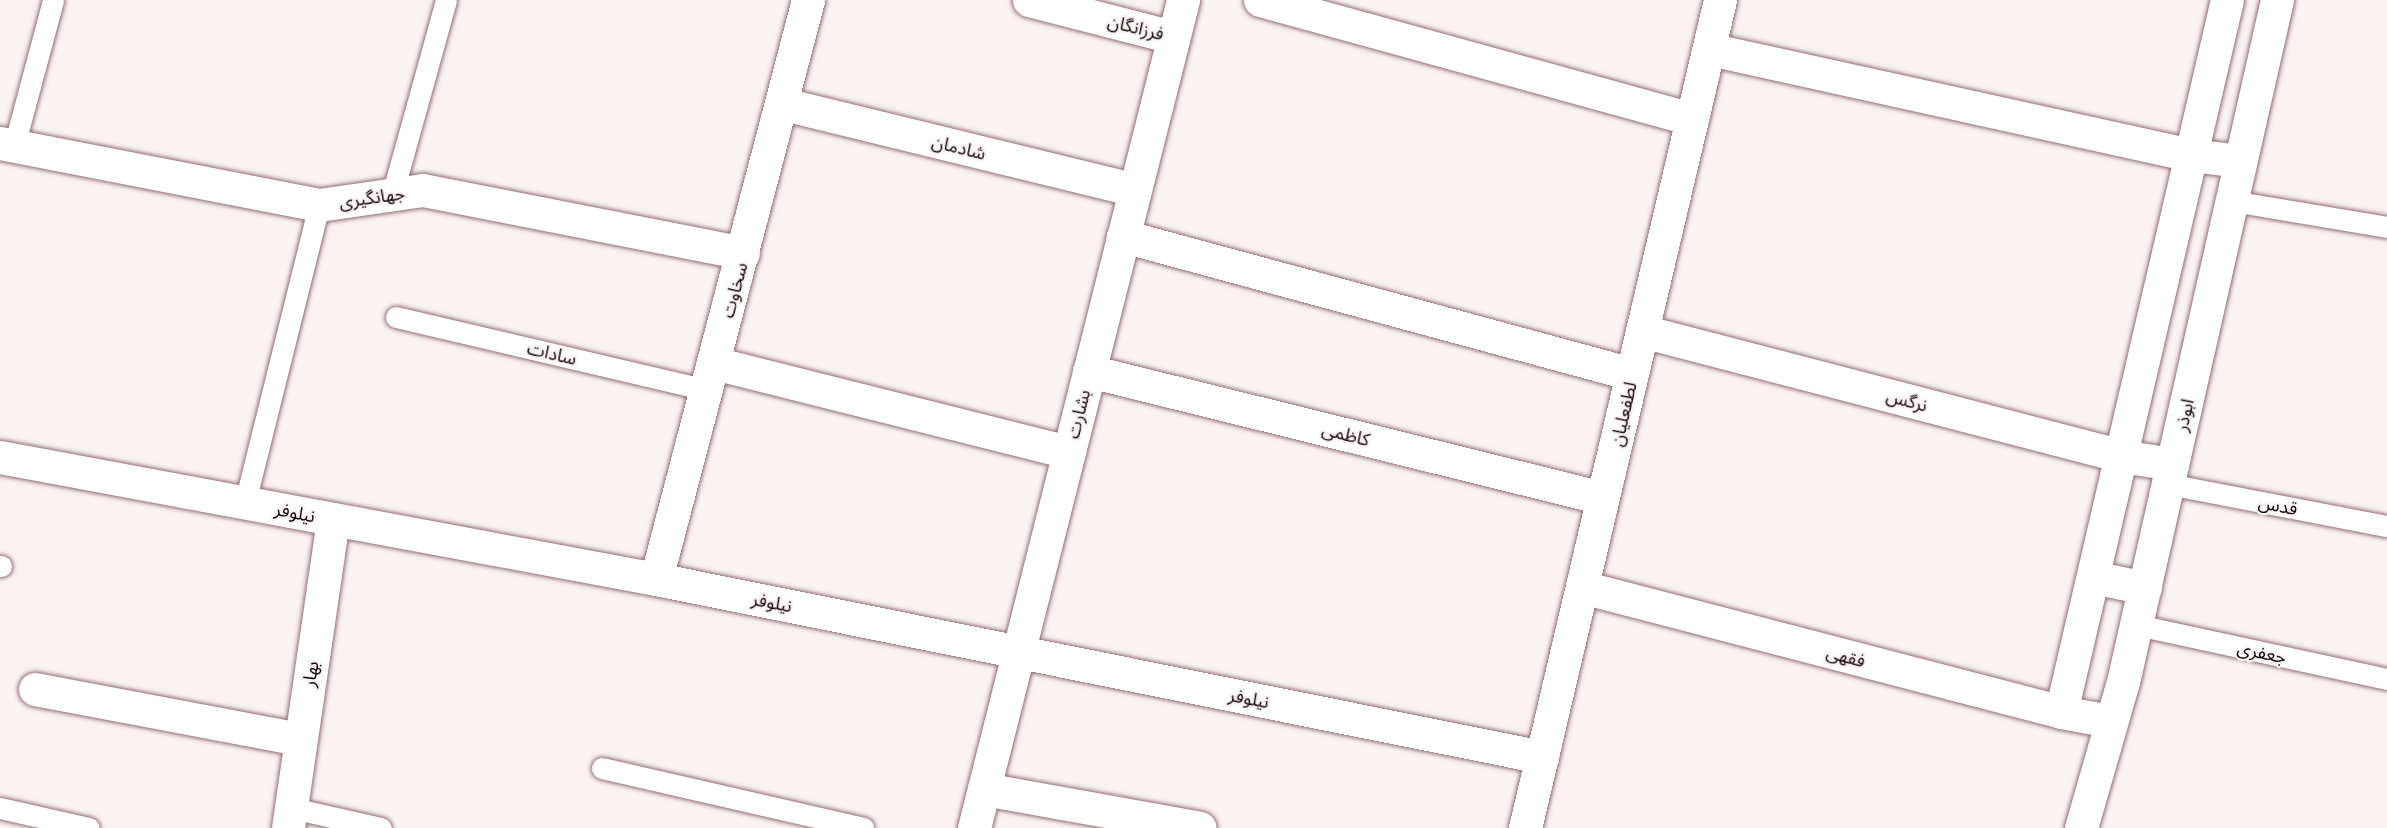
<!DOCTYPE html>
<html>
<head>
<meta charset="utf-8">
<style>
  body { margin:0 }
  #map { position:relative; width:2387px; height:828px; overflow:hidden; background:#faf2f3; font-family:Ubuntu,"Noto Sans Arabic",sans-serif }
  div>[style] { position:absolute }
  .roads { filter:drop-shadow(0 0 2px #916e74) drop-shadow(0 0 2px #916e74) }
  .service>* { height:21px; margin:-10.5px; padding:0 10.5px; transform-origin:10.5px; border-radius:10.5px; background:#fff }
  .minor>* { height:33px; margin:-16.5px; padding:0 16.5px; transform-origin:16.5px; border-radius:16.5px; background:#fff }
  .tertiary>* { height:33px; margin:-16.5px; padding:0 16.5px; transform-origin:16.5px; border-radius:16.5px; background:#fff }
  span { translate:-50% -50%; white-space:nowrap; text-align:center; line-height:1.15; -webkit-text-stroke:4.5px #faf2f3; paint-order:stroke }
  .street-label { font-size:18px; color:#13070a }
</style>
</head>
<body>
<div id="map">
  <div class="roads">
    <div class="service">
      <div style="left:14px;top:146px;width:151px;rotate:-75deg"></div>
      <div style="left:392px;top:195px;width:202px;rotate:-74.5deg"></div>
      <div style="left:2232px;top:201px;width:157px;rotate:9.5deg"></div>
      <div style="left:396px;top:317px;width:319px;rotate:13.2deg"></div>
      <div style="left:2168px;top:484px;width:223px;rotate:10.9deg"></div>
      <div style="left:245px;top:502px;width:306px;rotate:-76deg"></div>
      <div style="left:0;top:566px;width:1px"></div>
      <div style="left:2137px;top:625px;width:256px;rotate:12.2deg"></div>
      <div style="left:602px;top:768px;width:268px;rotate:12.9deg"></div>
      <div style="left:0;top:808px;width:91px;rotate:12.7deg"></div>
      <div style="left:292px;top:808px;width:91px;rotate:12.7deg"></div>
    </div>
    <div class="minor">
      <div style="left:1029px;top:0;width:149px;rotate:14.4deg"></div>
      <div style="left:1260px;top:0;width:448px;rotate:15.4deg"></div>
      <div style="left:1709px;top:49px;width:494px;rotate:12.4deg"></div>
      <div style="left:2191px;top:155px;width:48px;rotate:7.1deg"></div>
      <div style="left:783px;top:104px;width:362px;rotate:13.7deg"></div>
      <div style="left:0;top:143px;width:325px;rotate:11deg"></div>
      <div style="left:319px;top:205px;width:105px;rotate:-8.2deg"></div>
      <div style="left:423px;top:190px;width:326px;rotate:11.1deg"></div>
      <div style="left:1123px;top:236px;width:527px;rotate:15.17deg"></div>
      <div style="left:1642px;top:331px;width:495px;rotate:14.6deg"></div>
      <div style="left:2121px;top:456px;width:52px;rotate:8.9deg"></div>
      <div style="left:714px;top:363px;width:366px;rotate:14.1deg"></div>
      <div style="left:1089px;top:371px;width:529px;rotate:13.88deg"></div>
      <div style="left:0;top:457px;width:667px;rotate:10.54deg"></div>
      <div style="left:656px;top:579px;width:904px;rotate:11.36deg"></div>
      <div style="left:2093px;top:577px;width:53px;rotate:11.9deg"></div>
      <div style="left:656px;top:579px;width:599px;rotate:-75.29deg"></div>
      <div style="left:1582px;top:587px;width:495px;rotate:14.6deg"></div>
      <div style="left:2061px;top:712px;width:50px;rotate:10.4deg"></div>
      <div style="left:35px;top:689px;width:270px;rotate:10.7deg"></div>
      <div style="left:2061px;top:712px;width:731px;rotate:-76.88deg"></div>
      <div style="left:984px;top:789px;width:219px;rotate:10.2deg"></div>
      <div style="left:288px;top:828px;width:312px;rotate:-81.7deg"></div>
      <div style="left:974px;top:828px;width:854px;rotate:-75.83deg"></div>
      <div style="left:1525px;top:828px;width:851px;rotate:-76.75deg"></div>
    </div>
    <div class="tertiary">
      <div style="left:2081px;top:828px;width:152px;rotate:-74deg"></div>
      <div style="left:2123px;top:682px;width:699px;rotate:-77.28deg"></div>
    </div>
  </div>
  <div class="street-label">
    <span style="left:1136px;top:27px;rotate:14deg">فرزانگان</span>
    <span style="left:959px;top:147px;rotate:14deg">شادمان</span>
    <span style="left:372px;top:197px;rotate:-8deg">جهانگیری</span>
    <span style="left:734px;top:290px;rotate:-75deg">سخاوت</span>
    <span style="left:552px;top:353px;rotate:13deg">سادات</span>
    <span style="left:1907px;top:400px;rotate:15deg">نرگس</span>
    <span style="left:1078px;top:414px;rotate:-76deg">بشارت</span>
    <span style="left:1623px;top:414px;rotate:-77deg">لطفعلیان</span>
    <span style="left:2184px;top:415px;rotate:-77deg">ابوذر</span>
    <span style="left:1346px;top:434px;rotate:14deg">کاظمی</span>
    <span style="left:2278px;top:505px;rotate:11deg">قدس</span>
    <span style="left:295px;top:512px;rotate:11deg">نیلوفر</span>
    <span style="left:772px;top:602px;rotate:11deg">نیلوفر</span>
    <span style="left:2262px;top:652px;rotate:12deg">جعفری</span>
    <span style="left:1846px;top:656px;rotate:15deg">فقهی</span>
    <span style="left:310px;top:674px;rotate:-81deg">بهار</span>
    <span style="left:1249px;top:698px;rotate:11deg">نیلوفر</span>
  </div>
</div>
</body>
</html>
